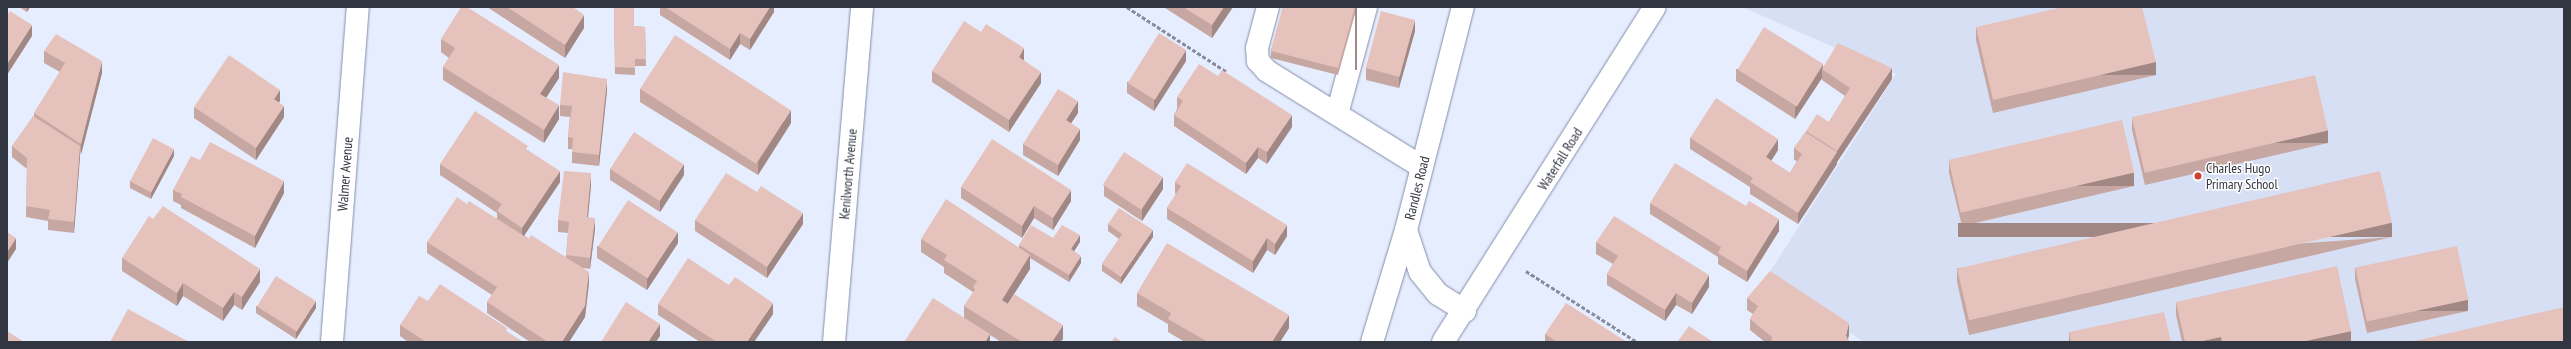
<!DOCTYPE html>
<html>
<head>
<meta charset="utf-8">
<style>
  body { margin:0 }
  #map { position:relative; width:2571px; height:349px; overflow:hidden; background:#e6edff; font-family:"PT Sans Narrow",sans-serif }
  div>[style] { position:absolute }
  .built>* { inset:0; background:#d7dff5 }
  .path>* { height:2.5px; margin-top:-1.25px; transform-origin:0; background:repeating-linear-gradient(90deg,#878c9a 0 4px,transparent 0 6px) }
  .roads { filter:drop-shadow(0 0 1px #838da8) drop-shadow(0 0 1px #838da8) }
  .minor>* { height:22px; margin:-11px; padding:0 11px; transform-origin:11px; border-radius:11px; background:#fff }
  .wall>* { inset:0; background:#c6a7a2 }
  .shaded-wall>* { inset:0; background:#a18884; transform-origin:0 0 }
  .building>* { inset:0; background:#e6c2bc; transform-origin:0 0 }
  .dots>* { width:11px; height:11px; translate:-50% -50%; box-sizing:border-box; border:2px solid #fff; border-radius:50% }
  span { translate:-50% -50%; white-space:nowrap; text-align:center; line-height:1.15; -webkit-text-stroke:3px #fff; paint-order:stroke }
  .street-label { font-size:14px; color:#323641 }
  .poi-label { font-size:14px; color:#323641 }
  .left { translate:0 -50%; text-align:left }
  .frame { position:absolute; inset:0; border:8px solid #323641; pointer-events:none }
</style>
</head>
<body>
<div id="map">
  <div class="built">
    <div style="clip-path:polygon(1742px 7px,2564px 7px,2564px 342px,1864px 342px,1766px 278px,1896px 74px)"></div>
  </div>
  <div class="path">
    <div style="left:1127px;top:7px;width:119px;rotate:33deg"></div>
    <div style="left:1526px;top:271px;width:132px;rotate:32.6deg"></div>
  </div>
  <div class="roads">
    <div class="minor">
      <div style="left:1268px;top:7px;width:42px;rotate:105deg"></div>
      <div style="left:1257px;top:48px;width:13px;rotate:86deg"></div>
      <div style="left:1258px;top:61px;width:13px;rotate:48deg"></div>
      <div style="left:1267px;top:71px;width:182px;rotate:31.8deg"></div>
      <div style="left:1337px;top:114px;width:111px;rotate:-74.8deg"></div>
      <div style="left:1406px;top:230px;width:44px;rotate:71.6deg"></div>
      <div style="left:1420px;top:272px;width:28px;rotate:51deg"></div>
      <div style="left:1438px;top:294px;width:32px;rotate:32deg"></div>
      <div style="left:332px;top:342px;width:336px;rotate:-85.6deg"></div>
      <div style="left:834px;top:342px;width:336px;rotate:-85.2deg"></div>
      <div style="left:1372px;top:342px;width:117px;rotate:-73.1deg"></div>
      <div style="left:1406px;top:230px;width:230px;rotate:-75.7deg"></div>
      <div style="left:1443px;top:342px;width:396px;rotate:-57.7deg"></div>
    </div>
  </div>
  <div class="wall">
    <div style="clip-path:polygon(19px 7px,30px 7px,27px 12px)"></div>
    <div style="clip-path:polygon(487px 7px,573px 7px,584px 28px,565px 58px)"></div>
    <div style="clip-path:polygon(614px 7px,634px 26px,645px 27px,646px 66px,635px 66px,635px 75px,615px 74px)"></div>
    <div style="clip-path:polygon(660px 7px,774px 7px,774px 12px,750px 50px,740px 44px,730px 60px,660px 15px)"></div>
    <div style="clip-path:polygon(1165px 7px,1233px 7px,1212px 38px,1165px 8px)"></div>
    <div style="clip-path:polygon(1283px 7px,1357px 7px,1338px 75px,1271px 58px,1271px 51px)"></div>
    <div style="clip-path:polygon(1976px 27px,2156px 75px,1993px 113px,1976px 40px)"></div>
    <div style="clip-path:polygon(1415px 31px,1399px 88px,1366px 80px,1366px 68px)"></div>
    <div style="clip-path:polygon(441px 39px,559px 78px,546px 98px,559px 119px,544px 143px,443px 80px,443px 67px,449px 58px,441px 52px)"></div>
    <div style="clip-path:polygon(44px 51px,102px 73px,80px 155px,74px 233px,48px 230px,48px 221px,26px 217px,27px 169px,12px 157px,12px 146px,34px 117px,34px 113px,60px 72px,44px 63px)"></div>
    <div style="clip-path:polygon(1023px 60px,1041px 83px,1009px 132px,932px 82px,932px 71px,1024px 60px)"></div>
    <div style="clip-path:polygon(1186px 61px,1154px 111px,1127px 93px,1127px 82px)"></div>
    <div style="clip-path:polygon(1823px 67px,1892px 79px,1837px 162px,1837px 164px,1798px 224px,1750px 194px,1750px 187px,1690px 149px,1690px 138px,1778px 150px,1771px 161px,1790px 173px,1797px 161px,1794px 160px,1794px 148px,1806px 132px,1806px 131px,1829px 122px,1845px 96px,1822px 80px,1822px 78px,1795px 119px,1736px 81px,1736px 69px)"></div>
    <div style="clip-path:polygon(640px 89px,791px 123px,758px 175px,640px 102px)"></div>
    <div style="clip-path:polygon(607px 90px,599px 166px,572px 163px,572px 149px,568px 149px,568px 137px,570px 117px,560px 116px,560px 105px)"></div>
    <div style="clip-path:polygon(1177px 97px,1292px 127px,1267px 164px,1258px 158px,1246px 174px,1174px 126px,1174px 115px,1177px 109px)"></div>
    <div style="clip-path:polygon(280px 101px,279px 102px,284px 117px,256px 160px,194px 118px,194px 107px)"></div>
    <div style="clip-path:polygon(1078px 113px,1071px 123px,1080px 140px,1058px 176px,1023px 155px,1023px 144px)"></div>
    <div style="clip-path:polygon(2132px 117px,2328px 143px,2145px 185px,2132px 130px)"></div>
    <div style="clip-path:polygon(528px 150px,560px 182px,524px 235px,529px 239px,566px 257px,568px 233px,558px 232px,558px 220px,591px 185px,588px 217px,595px 229px,590px 269px,583px 268px,589px 283px,585px 317px,569px 342px,530px 342px,487px 313px,487px 302px,492px 295px,427px 253px,427px 242px,497px 218px,497px 213px,440px 175px,440px 164px)"></div>
    <div style="clip-path:polygon(174px 156px,151px 199px,130px 188px,130px 181px)"></div>
    <div style="clip-path:polygon(200px 160px,284px 193px,255px 248px,181px 208px,181px 205px,173px 201px,173px 190px)"></div>
    <div style="clip-path:polygon(1949px 160px,2134px 186px,1962px 226px,1949px 173px)"></div>
    <div style="clip-path:polygon(610px 169px,684px 175px,660px 212px,610px 180px)"></div>
    <div style="clip-path:polygon(1175px 182px,1287px 236px,1275px 255px,1267px 250px,1253px 273px,1167px 219px,1167px 208px,1176px 194px,1175px 193px)"></div>
    <div style="clip-path:polygon(1104px 185px,1163px 189px,1142px 221px,1104px 196px)"></div>
    <div style="clip-path:polygon(961px 187px,1071px 201px,1053px 230px,1034px 218px,1022px 238px,961px 198px)"></div>
    <div style="clip-path:polygon(757px 192px,803px 224px,767px 278px,695px 231px,695px 220px)"></div>
    <div style="clip-path:polygon(1650px 203px,1779px 231px,1747px 282px,1718px 264px,1718px 257px,1650px 214px)"></div>
    <div style="clip-path:polygon(1108px 224px,1153px 237px,1121px 284px,1102px 271px,1102px 264px,1119px 239px,1108px 231px)"></div>
    <div style="clip-path:polygon(2392px 237px,1969px 335px,1957px 282px,1957px 268px)"></div>
    <div style="clip-path:polygon(1053px 238px,1080px 242px,1074px 251px,1081px 263px,1069px 282px,1030px 258px,1030px 269px,1007px 304px,1063px 339px,1060px 342px,1001px 342px,990px 335px,990px 342px,964px 318px,964px 306px,973px 293px,973px 292px,944px 273px,944px 267px,921px 252px,921px 239px,1019px 248px,1019px 245px)"></div>
    <div style="clip-path:polygon(1596px 242px,1709px 287px,1692px 314px,1676px 305px,1665px 321px,1607px 285px,1607px 274px,1613px 264px,1596px 254px)"></div>
    <div style="clip-path:polygon(678px 243px,647px 290px,597px 258px,597px 246px)"></div>
    <div style="clip-path:polygon(122px 258px,260px 282px,242px 310px,234px 305px,223px 321px,183px 296px,177px 306px,122px 271px)"></div>
    <div style="clip-path:polygon(2355px 268px,2468px 311px,2367px 333px,2355px 279px)"></div>
    <div style="clip-path:polygon(1137px 293px,1289px 328px,1280px 342px,1185px 342px,1168px 332px,1168px 324px,1137px 306px)"></div>
    <div style="clip-path:polygon(1747px 298px,1849px 335px,1848px 339px,1849px 342px,1765px 342px,1750px 330px,1750px 319px,1753px 314px,1747px 310px)"></div>
    <div style="clip-path:polygon(428px 301px,507px 332px,523px 342px,408px 342px,400px 336px,400px 325px)"></div>
    <div style="clip-path:polygon(2176px 302px,2351px 342px,2182px 342px,2176px 315px)"></div>
    <div style="clip-path:polygon(658px 304px,773px 314px,754px 342px,700px 342px,658px 315px)"></div>
    <div style="clip-path:polygon(256px 306px,316px 308px,296px 339px,256px 313px)"></div>
    <div style="clip-path:polygon(2069px 332px,2171px 342px,2069px 342px)"></div>
    <div style="clip-path:polygon(1545px 334px,1627px 342px,1545px 342px)"></div>
  </div>
  <div class="shaded-wall">
    <div style="clip-path:polygon(27px 7px,30px 7px,27px 12px)"></div>
    <div style="clip-path:polygon(770px 7px,774px 7px,774px 12px,750px 50px,750px 39px)"></div>
    <div style="clip-path:polygon(1224px 7px,1233px 7px,1212px 38px,1212px 25px)"></div>
    <div style="left:1355px;top:7px;width:2px;height:63px"></div>
    <div style="clip-path:polygon(584px 15px,584px 28px,565px 58px,565px 45px)"></div>
    <div style="clip-path:polygon(1415px 20px,1415px 31px,1399px 88px,1399px 77px)"></div>
    <div style="clip-path:polygon(32px 25px,32px 36px,7px 75px,7px 64px)"></div>
    <div style="clip-path:polygon(740px 33px,740px 44px,730px 60px,730px 49px)"></div>
    <div style="clip-path:polygon(1024px 48px,1024px 60px,1019px 69px,1019px 57px)"></div>
    <div style="clip-path:polygon(1186px 50px,1186px 61px,1154px 111px,1154px 99px)"></div>
    <div style="clip-path:polygon(102px 61px,102px 73px,81px 155px,81px 144px)"></div>
    <div style="left:2156px;top:62px;width:13px;height:167px;rotate:90deg"></div>
    <div style="clip-path:polygon(1823px 64px,1823px 70px,1822px 69px,1822px 78px,1795px 119px,1795px 108px)"></div>
    <div style="clip-path:polygon(559px 65px,559px 78px,540px 107px,540px 94px)"></div>
    <div style="clip-path:polygon(1892px 68px,1892px 79px,1837px 162px,1837px 151px)"></div>
    <div style="clip-path:polygon(1041px 72px,1041px 83px,1009px 132px,1009px 120px)"></div>
    <div style="clip-path:polygon(607px 79px,607px 90px,599px 166px,599px 155px)"></div>
    <div style="clip-path:polygon(280px 90px,280px 101px,274px 110px,274px 99px)"></div>
    <div style="clip-path:polygon(1078px 101px,1078px 113px,1066px 131px,1066px 120px)"></div>
    <div style="clip-path:polygon(559px 105px,559px 119px,544px 143px,544px 130px)"></div>
    <div style="clip-path:polygon(284px 106px,284px 117px,256px 160px,256px 148px)"></div>
    <div style="clip-path:polygon(791px 110px,791px 123px,758px 175px,758px 162px)"></div>
    <div style="clip-path:polygon(1292px 115px,1292px 127px,1267px 164px,1267px 152px)"></div>
    <div style="clip-path:polygon(1080px 129px,1080px 140px,1058px 176px,1058px 165px)"></div>
    <div style="left:2328px;top:130px;width:13px;height:188px;rotate:90deg"></div>
    <div style="clip-path:polygon(1778px 139px,1778px 150px,1766px 169px,1766px 157px)"></div>
    <div style="clip-path:polygon(80px 146px,80px 157px,74px 233px,74px 222px)"></div>
    <div style="clip-path:polygon(1258px 147px,1258px 158px,1246px 174px,1246px 163px)"></div>
    <div style="clip-path:polygon(174px 149px,174px 156px,151px 199px,151px 192px)"></div>
    <div style="clip-path:polygon(1837px 152px,1837px 164px,1798px 224px,1798px 213px)"></div>
    <div style="clip-path:polygon(684px 164px,684px 175px,660px 212px,660px 201px)"></div>
    <div style="clip-path:polygon(560px 171px,560px 182px,522px 239px,522px 228px)"></div>
    <div style="clip-path:polygon(591px 173px,591px 185px,587px 228px,587px 217px)"></div>
    <div style="left:2134px;top:173px;width:13px;height:177px;rotate:90deg"></div>
    <div style="clip-path:polygon(1163px 177px,1163px 189px,1142px 221px,1142px 209px)"></div>
    <div style="clip-path:polygon(284px 181px,284px 193px,255px 248px,255px 236px)"></div>
    <div style="clip-path:polygon(1071px 190px,1071px 201px,1053px 230px,1053px 218px)"></div>
    <div style="clip-path:polygon(1034px 206px,1034px 218px,1022px 238px,1022px 226px)"></div>
    <div style="clip-path:polygon(803px 213px,803px 224px,767px 278px,767px 267px)"></div>
    <div style="clip-path:polygon(595px 218px,595px 229px,590px 269px,590px 258px)"></div>
    <div style="clip-path:polygon(1779px 219px,1779px 231px,1747px 282px,1747px 271px)"></div>
    <div style="left:2392px;top:223px;width:14px;height:434px;rotate:90deg"></div>
    <div style="clip-path:polygon(1287px 225px,1287px 236px,1275px 255px,1275px 244px)"></div>
    <div style="clip-path:polygon(1153px 230px,1153px 237px,1121px 284px,1121px 277px)"></div>
    <div style="clip-path:polygon(678px 232px,678px 243px,647px 290px,647px 279px)"></div>
    <div style="clip-path:polygon(1080px 235px,1080px 242px,1071px 256px,1071px 249px)"></div>
    <div style="clip-path:polygon(16px 238px,16px 249px,7px 263px,7px 252px)"></div>
    <div style="clip-path:polygon(1267px 238px,1267px 250px,1253px 273px,1253px 261px)"></div>
    <div style="clip-path:polygon(1030px 255px,1030px 269px,1002px 313px,1002px 300px)"></div>
    <div style="clip-path:polygon(1081px 256px,1081px 263px,1069px 282px,1069px 275px)"></div>
    <div style="clip-path:polygon(260px 269px,260px 282px,242px 310px,242px 297px)"></div>
    <div style="clip-path:polygon(589px 272px,589px 283px,585px 317px,569px 342px,562px 342px)"></div>
    <div style="clip-path:polygon(1709px 275px,1709px 287px,1692px 314px,1692px 303px)"></div>
    <div style="clip-path:polygon(183px 283px,183px 296px,177px 306px,177px 293px)"></div>
    <div style="clip-path:polygon(234px 292px,234px 305px,223px 321px,223px 308px)"></div>
    <div style="clip-path:polygon(1676px 293px,1676px 305px,1665px 321px,1665px 310px)"></div>
    <div style="left:2468px;top:300px;width:11px;height:103px;rotate:90deg"></div>
    <div style="clip-path:polygon(316px 301px,316px 308px,296px 339px,296px 332px)"></div>
    <div style="clip-path:polygon(773px 303px,773px 314px,754px 342px,747px 342px)"></div>
    <div style="clip-path:polygon(1289px 315px,1289px 328px,1280px 342px,1272px 342px)"></div>
    <div style="clip-path:polygon(1849px 323px,1849px 335px,1847px 342px,1846px 335px)"></div>
    <div style="clip-path:polygon(660px 324px,660px 336px,656px 342px,648px 342px)"></div>
    <div style="clip-path:polygon(1063px 325px,1063px 339px,1060px 342px,1052px 342px)"></div>
    <div style="clip-path:polygon(2351px 331px,2351px 342px,2301px 342px)"></div>
    <div style="clip-path:polygon(990px 334px,990px 342px,985px 342px)"></div>
    <div style="clip-path:polygon(2221px 337px,2221px 342px,2198px 342px)"></div>
  </div>
  <div class="building">
    <div style="clip-path:polygon(461px 7px,467px 7px,559px 65px,540px 94px,559px 105px,544px 130px,443px 67px,455px 48px,441px 39px)"></div>
    <div style="clip-path:polygon(507px 7px,573px 7px,584px 15px,565px 45px)"></div>
    <div style="clip-path:polygon(614px 7px,634px 7px,634px 26px,645px 27px,646px 59px,635px 59px,635px 68px,615px 67px)"></div>
    <div style="clip-path:polygon(665px 7px,770px 7px,750px 39px,740px 33px,730px 49px)"></div>
    <div style="clip-path:polygon(1183px 7px,1224px 7px,1212px 25px)"></div>
    <div style="clip-path:polygon(1283px 7px,1355px 7px,1338px 68px,1271px 51px)"></div>
    <div style="clip-path:polygon(2063px 7px,2142px 7px,2156px 62px,1993px 100px,1976px 27px)"></div>
    <div style="clip-path:polygon(10px 11px,32px 25px,7px 64px,7px 15px)"></div>
    <div style="left:1381px;top:11px;width:35px;height:59px;rotate:15deg"></div>
    <div style="clip-path:polygon(964px 21px,981px 32px,986px 24px,1024px 48px,1019px 57px,1041px 72px,1009px 120px,932px 71px)"></div>
    <div style="left:1764px;top:27px;width:70px;height:50px;rotate:32deg"></div>
    <div style="left:1159px;top:33px;width:32px;height:59px;rotate:32deg"></div>
    <div style="clip-path:polygon(56px 34px,102px 61px,81px 144px,34px 113px,65px 63px,44px 51px)"></div>
    <div style="left:675px;top:35px;width:138px;height:64px;rotate:33deg"></div>
    <div style="clip-path:polygon(1838px 43px,1892px 68px,1837px 151px,1806px 131px,1817px 114px,1829px 122px,1850px 88px,1822px 69px)"></div>
    <div style="clip-path:polygon(229px 55px,280px 90px,274px 99px,284px 106px,256px 148px,194px 107px)"></div>
    <div style="clip-path:polygon(1199px 64px,1218px 76px,1222px 70px,1292px 115px,1267px 152px,1258px 147px,1246px 163px,1174px 115px,1183px 101px,1177px 97px)"></div>
    <div style="clip-path:polygon(563px 72px,607px 79px,599px 155px,572px 152px,573px 138px,568px 137px,572px 106px,560px 105px)"></div>
    <div style="left:2315px;top:75px;width:57px;height:188px;rotate:77deg"></div>
    <div style="clip-path:polygon(1058px 89px,1078px 101px,1066px 120px,1080px 129px,1058px 165px,1023px 144px)"></div>
    <div style="clip-path:polygon(1716px 98px,1778px 139px,1766px 157px,1790px 173px,1802px 154px,1794px 148px,1805px 132px,1837px 152px,1798px 213px,1750px 182px,1753px 178px,1690px 138px)"></div>
    <div style="clip-path:polygon(475px 111px,528px 146px,526px 149px,560px 171px,522px 228px,497px 211px,502px 204px,440px 164px)"></div>
    <div style="clip-path:polygon(33px 116px,80px 146px,74px 222px,48px 219px,50px 210px,26px 206px,27px 158px,12px 146px)"></div>
    <div style="left:2122px;top:120px;width:54px;height:178px;rotate:77deg"></div>
    <div style="left:634px;top:132px;width:59px;height:44px;rotate:33deg"></div>
    <div style="left:153px;top:138px;width:24px;height:49px;rotate:28deg"></div>
    <div style="clip-path:polygon(992px 139px,1071px 190px,1053px 218px,1034px 206px,1022px 226px,961px 187px)"></div>
    <div style="clip-path:polygon(210px 142px,284px 181px,255px 236px,181px 197px,182px 194px,173px 190px,191px 156px,200px 160px)"></div>
    <div style="left:1124px;top:152px;width:46px;height:39px;rotate:33deg"></div>
    <div style="clip-path:polygon(1187px 163px,1287px 225px,1275px 244px,1267px 238px,1253px 261px,1167px 208px,1181px 186px,1175px 182px)"></div>
    <div style="clip-path:polygon(1675px 163px,1746px 206px,1749px 201px,1779px 219px,1747px 271px,1718px 253px,1721px 247px,1650px 203px)"></div>
    <div style="clip-path:polygon(564px 171px,591px 173px,587px 217px,595px 218px,590px 258px,566px 255px,569px 222px,558px 220px)"></div>
    <div style="left:2380px;top:171px;width:53px;height:434px;rotate:77deg"></div>
    <div style="clip-path:polygon(726px 173px,757px 192px,761px 186px,803px 213px,767px 267px,695px 220px)"></div>
    <div style="clip-path:polygon(457px 197px,467px 204px,469px 201px,529px 239px,531px 235px,589px 272px,585px 306px,562px 342px,548px 342px,487px 302px,497px 287px,427px 242px)"></div>
    <div style="clip-path:polygon(946px 199px,1030px 255px,1002px 300px,1008px 304px,1014px 294px,1063px 325px,1052px 342px,1022px 342px,964px 306px,975px 289px,973px 287px,977px 281px,944px 260px,947px 255px,921px 239px)"></div>
    <div style="left:628px;top:200px;width:59px;height:55px;rotate:33deg"></div>
    <div style="clip-path:polygon(163px 206px,260px 269px,242px 297px,234px 292px,223px 308px,183px 283px,177px 293px,122px 258px,149px 216px,153px 219px)"></div>
    <div style="clip-path:polygon(1119px 208px,1153px 230px,1121px 277px,1102px 264px,1122px 234px,1108px 224px)"></div>
    <div style="clip-path:polygon(1614px 216px,1709px 275px,1692px 303px,1676px 293px,1665px 310px,1607px 274px,1618px 256px,1596px 242px)"></div>
    <div style="clip-path:polygon(1031px 225px,1053px 238px,1062px 225px,1080px 235px,1071px 249px,1081px 256px,1069px 275px,1019px 245px)"></div>
    <div style="clip-path:polygon(7px 232px,16px 238px,7px 252px)"></div>
    <div style="clip-path:polygon(1167px 243px,1289px 315px,1272px 342px,1208px 342px,1168px 319px,1171px 313px,1137px 293px)"></div>
    <div style="left:2457px;top:246px;width:55px;height:104px;rotate:78deg"></div>
    <div style="clip-path:polygon(688px 258px,729px 285px,735px 277px,773px 303px,747px 342px,717px 342px,658px 304px)"></div>
    <div style="clip-path:polygon(2337px 266px,2351px 331px,2301px 342px,2222px 342px,2221px 337px,2198px 342px,2185px 342px,2176px 302px)"></div>
    <div style="clip-path:polygon(1770px 271px,1849px 323px,1846px 335px,1849px 342px,1771px 342px,1772px 337px,1750px 319px,1758px 306px,1747px 298px)"></div>
    <div style="left:276px;top:276px;width:47px;height:36px;rotate:32deg"></div>
    <div style="clip-path:polygon(440px 284px,507px 328px,506px 331px,523px 342px,426px 342px,400px 325px,419px 296px,428px 301px)"></div>
    <div style="clip-path:polygon(933px 298px,990px 334px,985px 342px,904px 342px)"></div>
    <div style="clip-path:polygon(626px 302px,660px 324px,648px 342px,601px 342px)"></div>
    <div style="clip-path:polygon(1566px 303px,1627px 342px,1557px 342px,1545px 334px)"></div>
    <div style="clip-path:polygon(2564px 307px,2564px 342px,2410px 342px)"></div>
    <div style="clip-path:polygon(128px 309px,189px 342px,110px 342px)"></div>
    <div style="clip-path:polygon(2164px 312px,2171px 342px,2071px 342px,2069px 332px)"></div>
    <div style="clip-path:polygon(1689px 326px,1713px 342px,1680px 342px,1678px 341px)"></div>
    <div style="clip-path:polygon(7px 331px,24px 342px,7px 342px)"></div>
    <div style="clip-path:polygon(1115px 337px,1122px 342px,1111px 342px)"></div>
  </div>
  <div class="dots">
    <div style="left:2198px;top:176px;background:#ce4132"></div>
  </div>
  <div class="street-label">
    <span style="left:1560px;top:159px;rotate:-58deg">Waterfall Road</span>
    <span style="left:345px;top:174px;rotate:-86deg">Walmer Avenue</span>
    <span style="left:848px;top:174px;rotate:-85deg">Kenilworth Avenue</span>
    <span style="left:1417px;top:188px;rotate:-76deg">Randles Road</span>
  </div>
  <div class="poi-label">
    <span class="left" style="left:2206px;top:176px">Charles Hugo<br>Primary School</span>
  </div>
  <div class="frame"></div>
</div>
</body>
</html>
